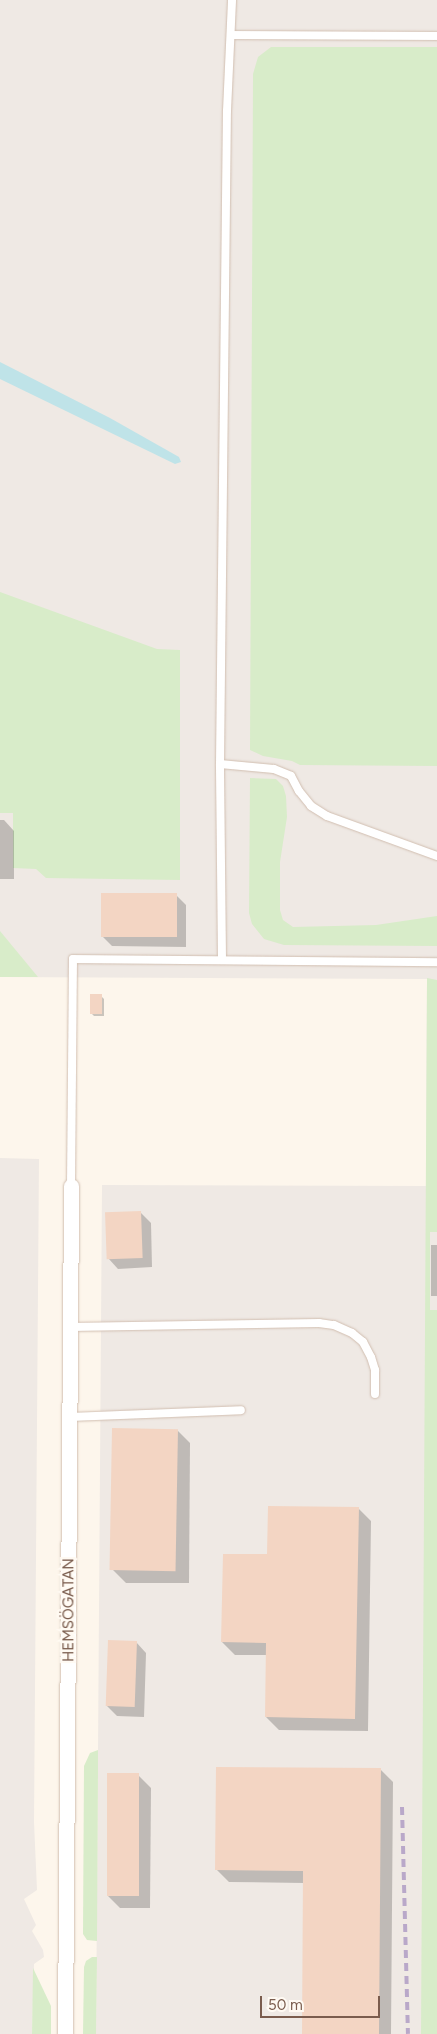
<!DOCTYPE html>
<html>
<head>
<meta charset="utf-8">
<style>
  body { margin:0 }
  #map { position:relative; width:437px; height:2034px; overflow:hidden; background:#fdf6ec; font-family:Figtree,sans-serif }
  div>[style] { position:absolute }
  .industrial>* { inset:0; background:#efe9e4 }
  .green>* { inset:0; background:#d8ecc9 }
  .water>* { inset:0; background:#bfe3e8 }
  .shadow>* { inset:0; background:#0003; transform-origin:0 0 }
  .building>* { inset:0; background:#f3d5c3; transform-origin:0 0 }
  .roads { filter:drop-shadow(0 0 1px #d1beb0) drop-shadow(0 0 1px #d1beb0) }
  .service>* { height:8px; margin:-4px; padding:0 4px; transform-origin:4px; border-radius:4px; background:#fff }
  .minor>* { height:15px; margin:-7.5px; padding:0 7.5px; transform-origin:7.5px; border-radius:7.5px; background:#fff }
  .rail>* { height:4px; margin-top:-2px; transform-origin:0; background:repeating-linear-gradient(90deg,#b9a8c9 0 8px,transparent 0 13px) }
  span { translate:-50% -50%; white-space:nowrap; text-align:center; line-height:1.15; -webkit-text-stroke:5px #fffaf3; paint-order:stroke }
  .street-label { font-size:15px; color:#7a5c4d }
  .scale { position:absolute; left:260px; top:1996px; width:120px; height:22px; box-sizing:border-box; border:2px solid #7a5c4d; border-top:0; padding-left:6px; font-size:15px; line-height:18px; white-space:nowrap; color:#7a5c4d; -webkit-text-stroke:4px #fffaf3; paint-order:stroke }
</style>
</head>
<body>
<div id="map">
  <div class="industrial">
    <div style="clip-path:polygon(0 0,437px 0,437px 2034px,96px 2034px,102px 1185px,426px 1186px,427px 979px,0 977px)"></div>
    <div style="clip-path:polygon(0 1158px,39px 1159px,34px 1822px,37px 1890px,24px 1899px,36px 1925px,32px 1931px,43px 1950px,44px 1957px,34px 1964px,32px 2034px,0 2034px)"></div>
  </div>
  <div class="green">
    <div style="clip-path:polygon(271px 47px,437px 47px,437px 766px,300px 765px,292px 761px,263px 756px,250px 750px,253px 74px,258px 57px)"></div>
    <div style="clip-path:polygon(0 592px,157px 649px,180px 650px,180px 880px,46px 878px,36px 869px,13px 868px,13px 813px,0 813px)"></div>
    <div style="clip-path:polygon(250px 778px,276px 779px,283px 786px,286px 796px,287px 817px,280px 862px,280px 910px,283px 920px,293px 927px,376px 925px,437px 916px,437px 946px,284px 945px,264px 939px,252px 924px,249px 913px)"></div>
    <div style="clip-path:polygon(0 931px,38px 977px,0 977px)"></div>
    <div style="clip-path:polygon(427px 978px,437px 980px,437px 1232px,430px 1232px,430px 1310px,437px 1310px,437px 2034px,421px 2034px)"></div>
    <div style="clip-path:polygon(98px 1750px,98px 1774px,97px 1941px,87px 1940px,83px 1934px,84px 1766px,90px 1753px)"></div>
    <div style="clip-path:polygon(92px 1957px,97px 1957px,96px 2034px,83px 2034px,84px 1967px,86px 1961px)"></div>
    <div style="clip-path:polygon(33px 1968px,51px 2006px,51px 2034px,32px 2034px)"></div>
  </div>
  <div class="water">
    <div style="clip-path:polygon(0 362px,110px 418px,179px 457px,181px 462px,175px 464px,0 379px)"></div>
  </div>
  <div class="shadow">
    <div style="clip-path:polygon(0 820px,4px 820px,14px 831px,14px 879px,0 879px)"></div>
    <div style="clip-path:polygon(176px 895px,186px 905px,186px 947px,112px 946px,102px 936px)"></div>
    <div style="clip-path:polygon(101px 996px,104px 999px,104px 1016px,94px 1016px,91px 1013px)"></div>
    <div style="clip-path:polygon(140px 1212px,151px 1223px,152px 1267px,118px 1269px,108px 1258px)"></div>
    <div style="left:431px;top:1245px;width:6px;height:51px"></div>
    <div style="clip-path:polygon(177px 1430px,190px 1443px,189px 1583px,126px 1583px,113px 1570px)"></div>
    <div style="clip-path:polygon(358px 1508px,371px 1521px,368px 1731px,279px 1730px,266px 1717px,267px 1655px,235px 1655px,222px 1642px,269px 1556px)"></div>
    <div style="clip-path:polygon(136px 1642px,146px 1653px,144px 1717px,117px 1716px,107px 1706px)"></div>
    <div style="clip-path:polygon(380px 1769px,393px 1782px,391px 2034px,303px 2034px,304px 1883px,229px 1882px,216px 1869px)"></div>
    <div style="clip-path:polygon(138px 1775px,151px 1788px,150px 1908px,120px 1908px,107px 1895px)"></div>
  </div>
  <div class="building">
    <div style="left:101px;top:893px;width:76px;height:44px"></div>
    <div style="left:90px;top:994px;width:12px;height:20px"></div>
    <div style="left:141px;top:1211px;width:47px;height:36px;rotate:88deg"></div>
    <div style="left:112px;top:1428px;width:66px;height:142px;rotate:1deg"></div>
    <div style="clip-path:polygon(268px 1506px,359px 1507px,355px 1719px,265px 1717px,266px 1643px,221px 1642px,223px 1554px,267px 1554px)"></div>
    <div style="left:108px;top:1640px;width:29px;height:66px;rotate:2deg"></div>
    <div style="clip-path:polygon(216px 1767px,381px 1768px,379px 2034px,302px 2034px,303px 1871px,215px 1870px)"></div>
    <div style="left:107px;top:1773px;width:32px;height:123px"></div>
  </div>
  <div class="roads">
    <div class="service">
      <div style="left:232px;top:35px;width:205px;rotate:0.3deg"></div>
      <div style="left:220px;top:764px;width:54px;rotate:5.3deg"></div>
      <div style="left:274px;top:769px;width:18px;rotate:22deg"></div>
      <div style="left:291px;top:776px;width:17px;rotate:62deg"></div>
      <div style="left:299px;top:791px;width:19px;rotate:51deg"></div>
      <div style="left:311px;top:806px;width:19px;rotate:32deg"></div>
      <div style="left:327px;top:816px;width:117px;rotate:20deg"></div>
      <div style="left:222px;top:959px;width:195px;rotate:-90.6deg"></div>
      <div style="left:220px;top:764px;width:653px;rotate:-89.39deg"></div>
      <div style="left:227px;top:111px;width:111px;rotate:-87.4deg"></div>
      <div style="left:71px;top:1186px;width:227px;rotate:-89.5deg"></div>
      <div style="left:73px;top:959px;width:364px;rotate:0.5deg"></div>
      <div style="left:70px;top:1327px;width:249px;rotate:-0.9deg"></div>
      <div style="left:319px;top:1323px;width:15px;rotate:8deg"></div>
      <div style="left:334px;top:1325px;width:20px;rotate:24deg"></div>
      <div style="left:352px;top:1333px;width:14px;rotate:39deg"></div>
      <div style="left:363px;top:1342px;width:17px;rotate:62deg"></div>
      <div style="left:371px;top:1357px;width:14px;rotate:73deg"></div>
      <div style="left:375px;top:1370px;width:24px;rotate:90deg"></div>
      <div style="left:70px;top:1417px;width:171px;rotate:-2.3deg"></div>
    </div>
    <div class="minor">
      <div style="left:65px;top:2034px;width:848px;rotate:-89.59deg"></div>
    </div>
  </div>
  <div class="rail">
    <div style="left:402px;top:1807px;width:227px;rotate:88.5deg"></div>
  </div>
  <div class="street-label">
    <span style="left:69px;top:1610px;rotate:-90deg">HEMSÖGATAN</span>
  </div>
  <div class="scale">50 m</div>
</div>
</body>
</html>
